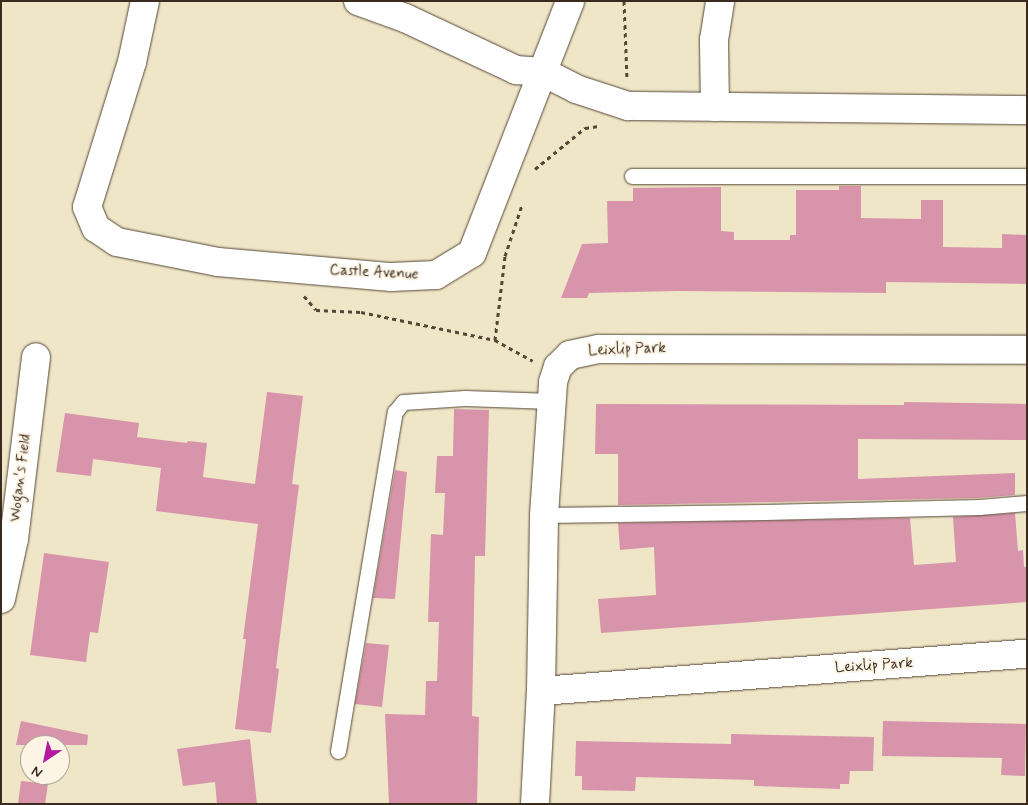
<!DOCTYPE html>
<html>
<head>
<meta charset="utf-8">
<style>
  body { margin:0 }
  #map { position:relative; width:1028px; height:805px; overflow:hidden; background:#efe6c7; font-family:Mynerve,sans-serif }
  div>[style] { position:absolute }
  .building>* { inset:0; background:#d794aa }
  .path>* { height:3px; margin-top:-1.5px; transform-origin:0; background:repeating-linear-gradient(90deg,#564637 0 4px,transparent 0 8px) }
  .roads { filter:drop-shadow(0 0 1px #564637) drop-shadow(0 0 1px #564637) }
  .lane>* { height:15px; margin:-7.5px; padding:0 7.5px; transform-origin:7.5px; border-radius:7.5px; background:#fff }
  .street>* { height:28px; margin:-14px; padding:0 14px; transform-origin:14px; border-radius:14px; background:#fff }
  span { translate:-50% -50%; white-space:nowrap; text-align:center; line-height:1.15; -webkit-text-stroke:4px #fcf5e5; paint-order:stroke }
  .street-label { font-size:15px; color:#3b2a1e }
  .frame { position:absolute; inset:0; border:2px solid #3b2a1e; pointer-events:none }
  .north { position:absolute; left:20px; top:735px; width:50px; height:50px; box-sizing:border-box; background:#fcf5e5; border:1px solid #afa495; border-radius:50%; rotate:214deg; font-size:14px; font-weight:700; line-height:20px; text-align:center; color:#3b2a1e }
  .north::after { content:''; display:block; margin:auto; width:18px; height:22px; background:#b5179e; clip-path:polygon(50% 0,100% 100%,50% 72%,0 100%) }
</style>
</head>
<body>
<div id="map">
  <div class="building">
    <div style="clip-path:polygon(839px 186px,861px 186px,861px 218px,921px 219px,921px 200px,943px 200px,943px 247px,1002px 248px,1002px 234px,1027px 235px,1027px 284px,886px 282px,886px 293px,677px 291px,589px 293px,587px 298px,561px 298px,582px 244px,608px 243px,607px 201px,633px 201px,633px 188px,721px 187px,721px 231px,734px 232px,734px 240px,790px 240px,790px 235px,796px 235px,796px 190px,839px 190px)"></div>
    <div style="clip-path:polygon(267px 392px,303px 396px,292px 484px,299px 485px,276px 668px,279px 669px,271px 733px,235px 729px,246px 639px,243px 639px,258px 524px,156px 511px,161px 468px,93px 459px,91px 476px,56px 472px,65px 413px,139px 423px,137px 437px,187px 443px,188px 441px,207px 443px,203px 477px,255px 484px)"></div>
    <div style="clip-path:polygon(904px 402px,1027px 404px,1027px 440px,858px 439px,858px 479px,1015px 473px,1015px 495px,978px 498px,618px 505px,618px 454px,595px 454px,596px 404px,904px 405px)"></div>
    <div style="clip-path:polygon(454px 409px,489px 410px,485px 556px,475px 556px,472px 716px,479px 717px,477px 804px,389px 804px,385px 714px,425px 715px,426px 681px,437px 681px,439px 622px,428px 622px,431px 534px,443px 535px,445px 493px,435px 493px,437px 456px,453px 456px)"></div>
    <div style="clip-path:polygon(395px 470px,407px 472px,395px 599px,373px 598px)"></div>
    <div style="clip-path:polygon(1015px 513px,1018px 551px,1023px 550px,1024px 567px,1027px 567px,1027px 602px,601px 633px,598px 599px,656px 595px,654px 547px,620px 550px,618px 523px,910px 518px,914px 565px,956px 562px,953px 517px)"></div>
    <div style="clip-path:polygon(44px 553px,109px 562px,98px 633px,90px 632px,86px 662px,30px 655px)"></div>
    <div style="clip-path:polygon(366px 643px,389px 645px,382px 707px,355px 704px)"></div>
    <div style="clip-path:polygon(21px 721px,88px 735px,87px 745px,16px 745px)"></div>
    <div style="clip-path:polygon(883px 721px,1026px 724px,1025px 776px,1001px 775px,1002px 758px,882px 756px)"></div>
    <div style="clip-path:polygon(731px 734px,874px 737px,873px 771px,850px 771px,849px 784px,840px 784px,840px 789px,754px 786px,754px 780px,636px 777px,635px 791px,582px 790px,582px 776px,575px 776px,576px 741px,731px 744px)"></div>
    <div style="clip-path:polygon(250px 739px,257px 804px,217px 804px,215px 782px,183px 786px,177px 749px)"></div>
    <div style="clip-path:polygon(21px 781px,48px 784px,45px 804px,18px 804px)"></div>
  </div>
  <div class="path">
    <div style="left:624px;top:1px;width:77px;rotate:87.8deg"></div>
    <div style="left:535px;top:169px;width:65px;rotate:-39.4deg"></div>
    <div style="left:585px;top:128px;width:14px;rotate:-8deg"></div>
    <div style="left:304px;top:296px;width:18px;rotate:49deg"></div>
    <div style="left:316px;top:310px;width:45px;rotate:2.5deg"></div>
    <div style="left:361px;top:312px;width:137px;rotate:11.8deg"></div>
    <div style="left:495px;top:340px;width:43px;rotate:28.9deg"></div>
    <div style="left:495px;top:340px;width:85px;rotate:-83.2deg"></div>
    <div style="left:505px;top:256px;width:54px;rotate:-71.6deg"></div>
  </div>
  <div class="roads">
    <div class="lane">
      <div style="left:632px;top:176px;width:395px"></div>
      <div style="left:544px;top:515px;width:220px;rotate:-0.8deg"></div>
      <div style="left:764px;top:512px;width:215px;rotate:-1.3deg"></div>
      <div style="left:979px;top:507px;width:48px;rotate:-4.8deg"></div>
      <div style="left:338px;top:751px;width:344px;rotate:-80.5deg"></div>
      <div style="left:395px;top:412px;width:13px;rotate:-51deg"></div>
      <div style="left:403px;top:402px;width:62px;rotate:-3.7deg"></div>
      <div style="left:465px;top:398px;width:87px;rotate:2deg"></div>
    </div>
    <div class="street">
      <div style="left:145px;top:1px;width:62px;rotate:102deg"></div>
      <div style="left:132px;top:62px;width:152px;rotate:107.2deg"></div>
      <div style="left:87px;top:207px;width:23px;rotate:67deg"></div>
      <div style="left:96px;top:228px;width:25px;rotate:34deg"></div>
      <div style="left:117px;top:242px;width:103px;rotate:11.2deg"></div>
      <div style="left:218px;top:262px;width:174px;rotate:5deg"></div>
      <div style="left:391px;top:277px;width:45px;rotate:-2.5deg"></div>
      <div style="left:436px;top:275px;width:42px;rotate:-31.4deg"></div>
      <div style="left:472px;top:253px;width:270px;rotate:-68.7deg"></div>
      <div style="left:358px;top:1px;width:50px;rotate:19.9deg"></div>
      <div style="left:405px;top:18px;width:123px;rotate:25.1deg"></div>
      <div style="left:516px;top:70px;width:27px;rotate:4deg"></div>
      <div style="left:543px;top:72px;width:37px;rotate:27deg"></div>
      <div style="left:576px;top:89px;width:55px;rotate:18.1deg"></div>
      <div style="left:628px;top:106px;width:399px;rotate:0.6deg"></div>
      <div style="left:715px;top:107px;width:67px;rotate:-90.9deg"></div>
      <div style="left:714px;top:40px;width:39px;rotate:-81deg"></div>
      <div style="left:1px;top:599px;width:61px;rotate:-77.8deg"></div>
      <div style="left:14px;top:539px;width:183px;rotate:-83.1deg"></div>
      <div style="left:541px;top:691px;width:487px;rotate:-4.4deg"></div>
      <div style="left:535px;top:804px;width:113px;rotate:-87deg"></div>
      <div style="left:541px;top:691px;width:176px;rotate:-89deg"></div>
      <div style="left:544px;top:515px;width:133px;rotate:-86.1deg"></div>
      <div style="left:553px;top:382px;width:16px;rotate:-72deg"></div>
      <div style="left:558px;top:367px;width:17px;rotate:-45deg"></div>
      <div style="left:570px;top:355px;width:30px;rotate:-12deg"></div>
      <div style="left:599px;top:349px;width:428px;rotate:0.1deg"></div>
    </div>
  </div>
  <div class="street-label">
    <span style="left:374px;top:273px;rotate:3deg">Castle Avenue</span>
    <span style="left:627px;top:350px;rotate:-2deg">Leixlip Park</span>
    <span style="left:21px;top:478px;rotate:-83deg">Wogan's Field</span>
    <span style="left:874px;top:666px;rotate:-4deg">Leixlip Park</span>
  </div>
  <div class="frame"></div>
  <div class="north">N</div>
</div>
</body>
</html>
